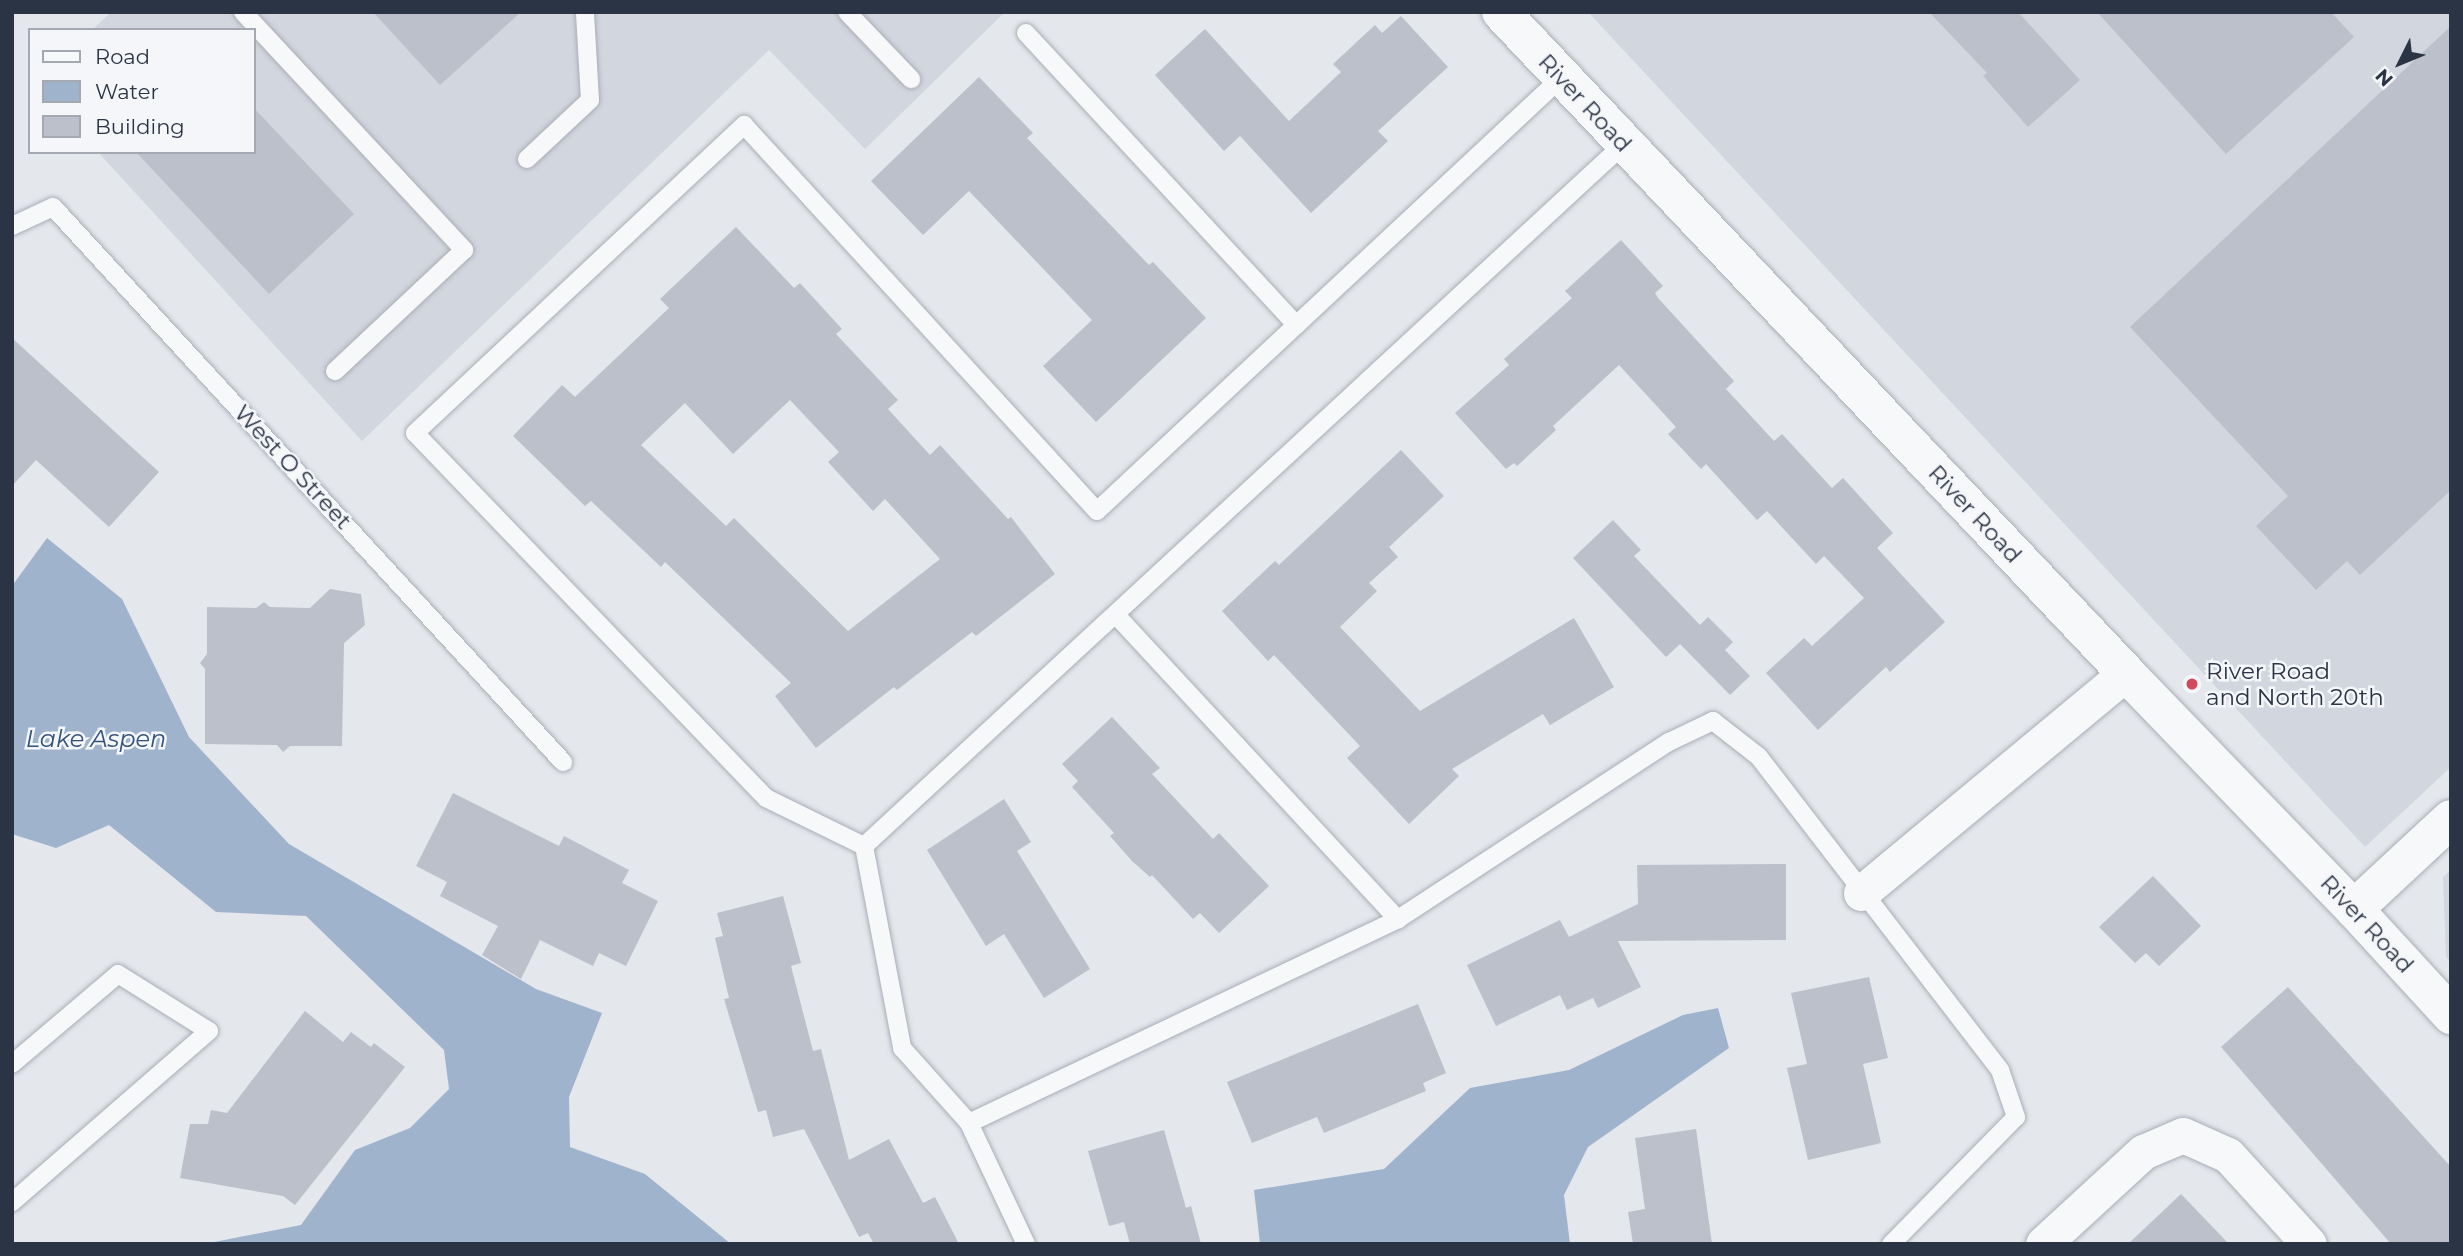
<!DOCTYPE html>
<html>
<head>
<meta charset="utf-8">
<style>
  body { margin:0 }
  #map { position:relative; width:2463px; height:1256px; overflow:hidden; background:#e4e7ec; font-family:Montserrat,sans-serif }
  div>[style] { position:absolute }
  .built>* { inset:0; background:#d2d6de }
  .water>* { inset:0; background:#9fb4cc }
  .building>* { inset:0; background:#bbc0ca }
  .roads { filter:drop-shadow(0 0 2px #a9aeb7) drop-shadow(0 0 2px #a9aeb7) }
  .service>* { height:18px; margin:-9px; padding:0 9px; transform-origin:9px; border-radius:9px; background:#f7f8fa }
  .minor>* { height:35px; margin:-17.5px; padding:0 17.5px; transform-origin:17.5px; border-radius:17.5px; background:#f7f8fa }
  .tertiary>* { height:38px; margin:-19px; padding:0 19px; transform-origin:19px; border-radius:19px; background:#f7f8fa }
  .dots>* { width:19px; height:19px; translate:-50% -50%; box-sizing:border-box; border:4px solid #f4f6f9; border-radius:50% }
  span { translate:-50% -50%; white-space:nowrap; text-align:center; line-height:1.15; -webkit-text-stroke:5px #f4f6f9; paint-order:stroke }
  .street-label { font-size:23px; color:#2b3445 }
  .poi-label { font-size:23px; color:#2b3445 }
  .left { translate:0 -50%; text-align:left }
  .water-label { font-size:24px; color:#34527a; font-style:italic }
  .frame { position:absolute; inset:0; border:14px solid #2b3445; pointer-events:none }
  .legend { position:absolute; left:28px; top:28px; width:228px; height:126px; box-sizing:border-box; background:#f4f6f9; border:2px solid #a4a8b1; margin:0; padding:9px 12px; list-style:none; font-size:21px; color:#2b3445 }
  .legend li { display:flex; align-items:center; gap:14px; height:35px }
  .legend b { width:35px; border:2px solid #a4a8b1 }
  .north { position:absolute; left:2365px; top:28px; width:70px; height:70px; -webkit-text-stroke:5px #f4f6f9; paint-order:stroke; rotate:227deg; font-size:19px; font-weight:700; line-height:28px; text-align:center; color:#2b3445 }
  .north::after { content:''; display:block; margin:auto; width:24px; height:32px; background:#2b3445; clip-path:polygon(50% 0,100% 100%,50% 72%,0 100%) }
</style>
</head>
<body>
<div id="map">
  <div class="built">
    <div style="clip-path:polygon(111px 12px,1005px 12px,865px 149px,769px 50px,362px 441px,98px 152px,254px 152px,254px 30px,92px 30px)"></div>
    <div style="clip-path:polygon(1588px 12px,2451px 12px,2451px 767px,2365px 847px)"></div>
    <div style="clip-path:polygon(2451px 870px,2451px 962px,2446px 957px,2443px 877px)"></div>
  </div>
  <div class="water">
    <div style="clip-path:polygon(47px 538px,122px 599px,189px 737px,289px 844px,536px 989px,602px 1013px,569px 1097px,570px 1147px,645px 1174px,731px 1244px,204px 1244px,301px 1225px,355px 1150px,410px 1128px,449px 1089px,444px 1050px,306px 916px,216px 912px,109px 825px,56px 848px,12px 834px,12px 586px)"></div>
    <div style="clip-path:polygon(1718px 1008px,1729px 1048px,1588px 1147px,1564px 1195px,1570px 1244px,1260px 1244px,1254px 1190px,1384px 1169px,1470px 1088px,1569px 1070px,1683px 1015px)"></div>
  </div>
  <div class="building">
    <div style="clip-path:polygon(373px 12px,521px 12px,440px 85px)"></div>
    <div style="clip-path:polygon(1929px 12px,2018px 12px,2080px 80px,2028px 127px,1983px 76px,1987px 73px)"></div>
    <div style="clip-path:polygon(2097px 12px,2331px 12px,2354px 37px,2226px 154px)"></div>
    <div style="clip-path:polygon(1401px 16px,1448px 67px,1378px 131px,1388px 141px,1311px 213px,1240px 136px,1224px 151px,1155px 75px,1205px 29px,1289px 121px,1341px 72px,1333px 64px,1375px 25px,1382px 33px)"></div>
    <div style="clip-path:polygon(2451px 26px,2451px 490px,2360px 575px,2347px 561px,2316px 590px,2256px 526px,2288px 496px,2130px 327px)"></div>
    <div style="clip-path:polygon(979px 77px,1033px 133px,1027px 138px,1149px 265px,1153px 262px,1206px 318px,1096px 422px,1043px 366px,1092px 320px,969px 191px,923px 235px,871px 181px)"></div>
    <div style="clip-path:polygon(254px 108px,354px 214px,269px 294px,136px 152px,254px 152px)"></div>
    <div style="clip-path:polygon(evenodd,736px 227px,794px 288px,800px 283px,842px 329px,836px 334px,898px 400px,888px 409px,930px 455px,940px 445px,1008px 519px,1011px 517px,1055px 574px,976px 636px,972px 632px,897px 690px,894px 687px,816px 748px,775px 696px,791px 683px,665px 562px,661px 567px,591px 501px,585px 506px,513px 436px,562px 385px,575px 397px,669px 308px,660px 299px,736px 227px,790px 400px,839px 452px,828px 462px,873px 511px,885px 499px,940px 559px,848px 631px,734px 518px,726px 526px,641px 445px,685px 403px,733px 454px,790px 400px)"></div>
    <div style="clip-path:polygon(1621px 240px,1663px 286px,1655px 293px,1658px 298px,1734px 381px,1726px 389px,1774px 441px,1782px 434px,1832px 488px,1843px 478px,1893px 533px,1877px 548px,1945px 622px,1890px 672px,1886px 667px,1818px 730px,1766px 673px,1804px 638px,1812px 646px,1864px 598px,1824px 556px,1816px 564px,1767px 511px,1757px 520px,1706px 464px,1701px 469px,1668px 434px,1676px 427px,1619px 365px,1553px 426px,1556px 430px,1517px 466px,1514px 463px,1506px 469px,1455px 413px,1509px 365px,1504px 359px,1572px 298px,1565px 291px)"></div>
    <div style="clip-path:polygon(12px 338px,159px 472px,109px 527px,36px 460px,12px 486px)"></div>
    <div style="clip-path:polygon(1401px 450px,1444px 496px,1389px 547px,1398px 557px,1369px 583px,1377px 591px,1340px 627px,1420px 711px,1574px 618px,1614px 687px,1550px 725px,1543px 714px,1452px 769px,1459px 776px,1409px 824px,1347px 758px,1360px 746px,1274px 655px,1268px 661px,1222px 611px,1275px 561px,1279px 565px)"></div>
    <div style="clip-path:polygon(1613px 520px,1641px 550px,1634px 556px,1700px 625px,1708px 617px,1733px 642px,1725px 650px,1750px 676px,1730px 695px,1680px 644px,1666px 657px,1573px 558px)"></div>
    <div style="clip-path:polygon(330px 589px,361px 594px,365px 625px,344px 643px,342px 746px,290px 746px,283px 752px,277px 745px,205px 744px,205px 669px,200px 663px,207px 654px,207px 607px,256px 608px,264px 602px,270px 607px,310px 608px)"></div>
    <div style="clip-path:polygon(1112px 717px,1160px 768px,1152px 774px,1213px 839px,1219px 833px,1269px 886px,1219px 933px,1200px 913px,1193px 919px,1152px 875px,1150px 877px,1132px 861px,1110px 836px,1114px 833px,1072px 787px,1078px 781px,1062px 764px)"></div>
    <div style="clip-path:polygon(453px 793px,559px 846px,564px 836px,629px 870px,622px 883px,658px 901px,626px 966px,599px 953px,593px 966px,540px 940px,521px 979px,482px 955px,498px 926px,440px 896px,447px 882px,416px 866px)"></div>
    <div style="clip-path:polygon(1004px 799px,1031px 842px,1017px 851px,1090px 969px,1044px 998px,1004px 934px,986px 946px,927px 850px)"></div>
    <div style="clip-path:polygon(1786px 864px,1786px 940px,1618px 941px,1641px 987px,1598px 1008px,1593px 998px,1567px 1010px,1560px 995px,1496px 1026px,1467px 965px,1560px 920px,1569px 937px,1638px 904px,1637px 865px)"></div>
    <div style="clip-path:polygon(2153px 876px,2201px 926px,2159px 966px,2146px 953px,2135px 963px,2099px 927px)"></div>
    <div style="clip-path:polygon(783px 896px,801px 963px,791px 966px,813px 1051px,821px 1049px,849px 1160px,889px 1139px,923px 1203px,935px 1197px,959px 1244px,874px 1244px,868px 1233px,859px 1237px,804px 1129px,773px 1137px,766px 1110px,758px 1112px,724px 999px,729px 998px,715px 938px,723px 936px,717px 913px)"></div>
    <div style="clip-path:polygon(1869px 977px,1888px 1058px,1863px 1064px,1881px 1143px,1808px 1160px,1787px 1068px,1807px 1064px,1791px 993px)"></div>
    <div style="clip-path:polygon(2288px 987px,2451px 1167px,2451px 1244px,2391px 1244px,2221px 1047px)"></div>
    <div style="clip-path:polygon(1418px 1004px,1446px 1073px,1423px 1083px,1426px 1091px,1324px 1133px,1317px 1117px,1252px 1143px,1227px 1082px)"></div>
    <div style="clip-path:polygon(305px 1011px,343px 1042px,351px 1032px,371px 1047px,374px 1043px,405px 1067px,295px 1205px,283px 1196px,180px 1178px,190px 1124px,208px 1124px,211px 1110px,227px 1113px)"></div>
    <div style="clip-path:polygon(1696px 1129px,1712px 1244px,1633px 1244px,1628px 1212px,1645px 1209px,1635px 1138px)"></div>
    <div style="clip-path:polygon(1164px 1130px,1186px 1208px,1191px 1206px,1201px 1244px,1130px 1244px,1124px 1222px,1109px 1226px,1088px 1151px)"></div>
    <div style="clip-path:polygon(2181px 1194px,2229px 1244px,2128px 1244px)"></div>
  </div>
  <div class="roads">
    <div class="service">
      <div style="left:243px;top:12px;width:325px;rotate:47.1deg"></div>
      <div style="left:464px;top:250px;width:177px;rotate:136.8deg"></div>
      <div style="left:847px;top:12px;width:93px;rotate:46.3deg"></div>
      <div style="left:1026px;top:33px;width:398px;rotate:47.2deg"></div>
      <div style="left:1624px;top:144px;width:1035px;rotate:137.27deg"></div>
      <div style="left:864px;top:846px;width:206px;rotate:79.3deg"></div>
      <div style="left:902px;top:1048px;width:101px;rotate:48.2deg"></div>
      <div style="left:969px;top:1123px;width:475px;rotate:-25.4deg"></div>
      <div style="left:1398px;top:919px;width:324px;rotate:-33.2deg"></div>
      <div style="left:1669px;top:742px;width:49px;rotate:-25.5deg"></div>
      <div style="left:1713px;top:721px;width:58px;rotate:38deg"></div>
      <div style="left:1759px;top:757px;width:395px;rotate:52.4deg"></div>
      <div style="left:2000px;top:1070px;width:50px;rotate:71.2deg"></div>
      <div style="left:2016px;top:1117px;width:178px;rotate:134.5deg"></div>
      <div style="left:527px;top:159px;width:86px;rotate:-43.1deg"></div>
      <div style="left:590px;top:100px;width:88px;rotate:-93.3deg"></div>
      <div style="left:12px;top:226px;width:45px;rotate:-24.9deg"></div>
      <div style="left:53px;top:207px;width:754px;rotate:47.42deg"></div>
      <div style="left:1116px;top:615px;width:415px;rotate:47.2deg"></div>
      <div style="left:864px;top:846px;width:109px;rotate:-153.9deg"></div>
      <div style="left:766px;top:798px;width:506px;rotate:-133.88deg"></div>
      <div style="left:415px;top:433px;width:451px;rotate:-43.1deg"></div>
      <div style="left:744px;top:125px;width:523px;rotate:47.56deg"></div>
      <div style="left:1097px;top:511px;width:636px;rotate:-43.03deg"></div>
      <div style="left:12px;top:1064px;width:139px;rotate:-40.3deg"></div>
      <div style="left:118px;top:974px;width:107px;rotate:32.1deg"></div>
      <div style="left:209px;top:1031px;width:261px;rotate:139deg"></div>
      <div style="left:969px;top:1123px;width:134px;rotate:64.8deg"></div>
    </div>
    <div class="minor">
      <div style="left:1861px;top:893px;width:344px;rotate:-39.7deg"></div>
      <div style="left:2043px;top:1244px;width:136px;rotate:-42.6deg"></div>
      <div style="left:2143px;top:1152px;width:43px;rotate:-23deg"></div>
      <div style="left:2183px;top:1135px;width:49px;rotate:24deg"></div>
      <div style="left:2228px;top:1155px;width:120px;rotate:47.7deg"></div>
    </div>
    <div class="tertiary">
      <div style="left:1501px;top:12px;width:910px;rotate:46.6deg"></div>
      <div style="left:2126px;top:673px;width:328px;rotate:46deg"></div>
      <div style="left:2354px;top:909px;width:144px;rotate:47.5deg"></div>
      <div style="left:2354px;top:909px;width:132px;rotate:-42.9deg"></div>
    </div>
  </div>
  <div class="dots">
    <div style="left:2192px;top:684px;background:#d1495b"></div>
  </div>
  <div class="street-label">
    <span style="left:1585px;top:103px;rotate:47deg">River Road</span>
    <span style="left:293px;top:467px;rotate:47deg">West O Street</span>
    <span style="left:1975px;top:514px;rotate:47deg">River Road</span>
    <span style="left:2367px;top:924px;rotate:47deg">River Road</span>
  </div>
  <div class="poi-label">
    <span class="left" style="left:2206px;top:684px">River Road<br>and North 20th</span>
  </div>
  <div class="water-label">
    <span style="left:96px;top:739px">Lake Aspen</span>
  </div>
  <div class="frame"></div>
  <ul class="legend">
  <li><b style="height:9px;background:#f7f8fa"></b>Road</li>
  <li><b style="height:19px;background:#9fb4cc"></b>Water</li>
  <li><b style="height:19px;background:#bbc0ca"></b>Building</li>
  </ul>
  <div class="north">N</div>
</div>
</body>
</html>
